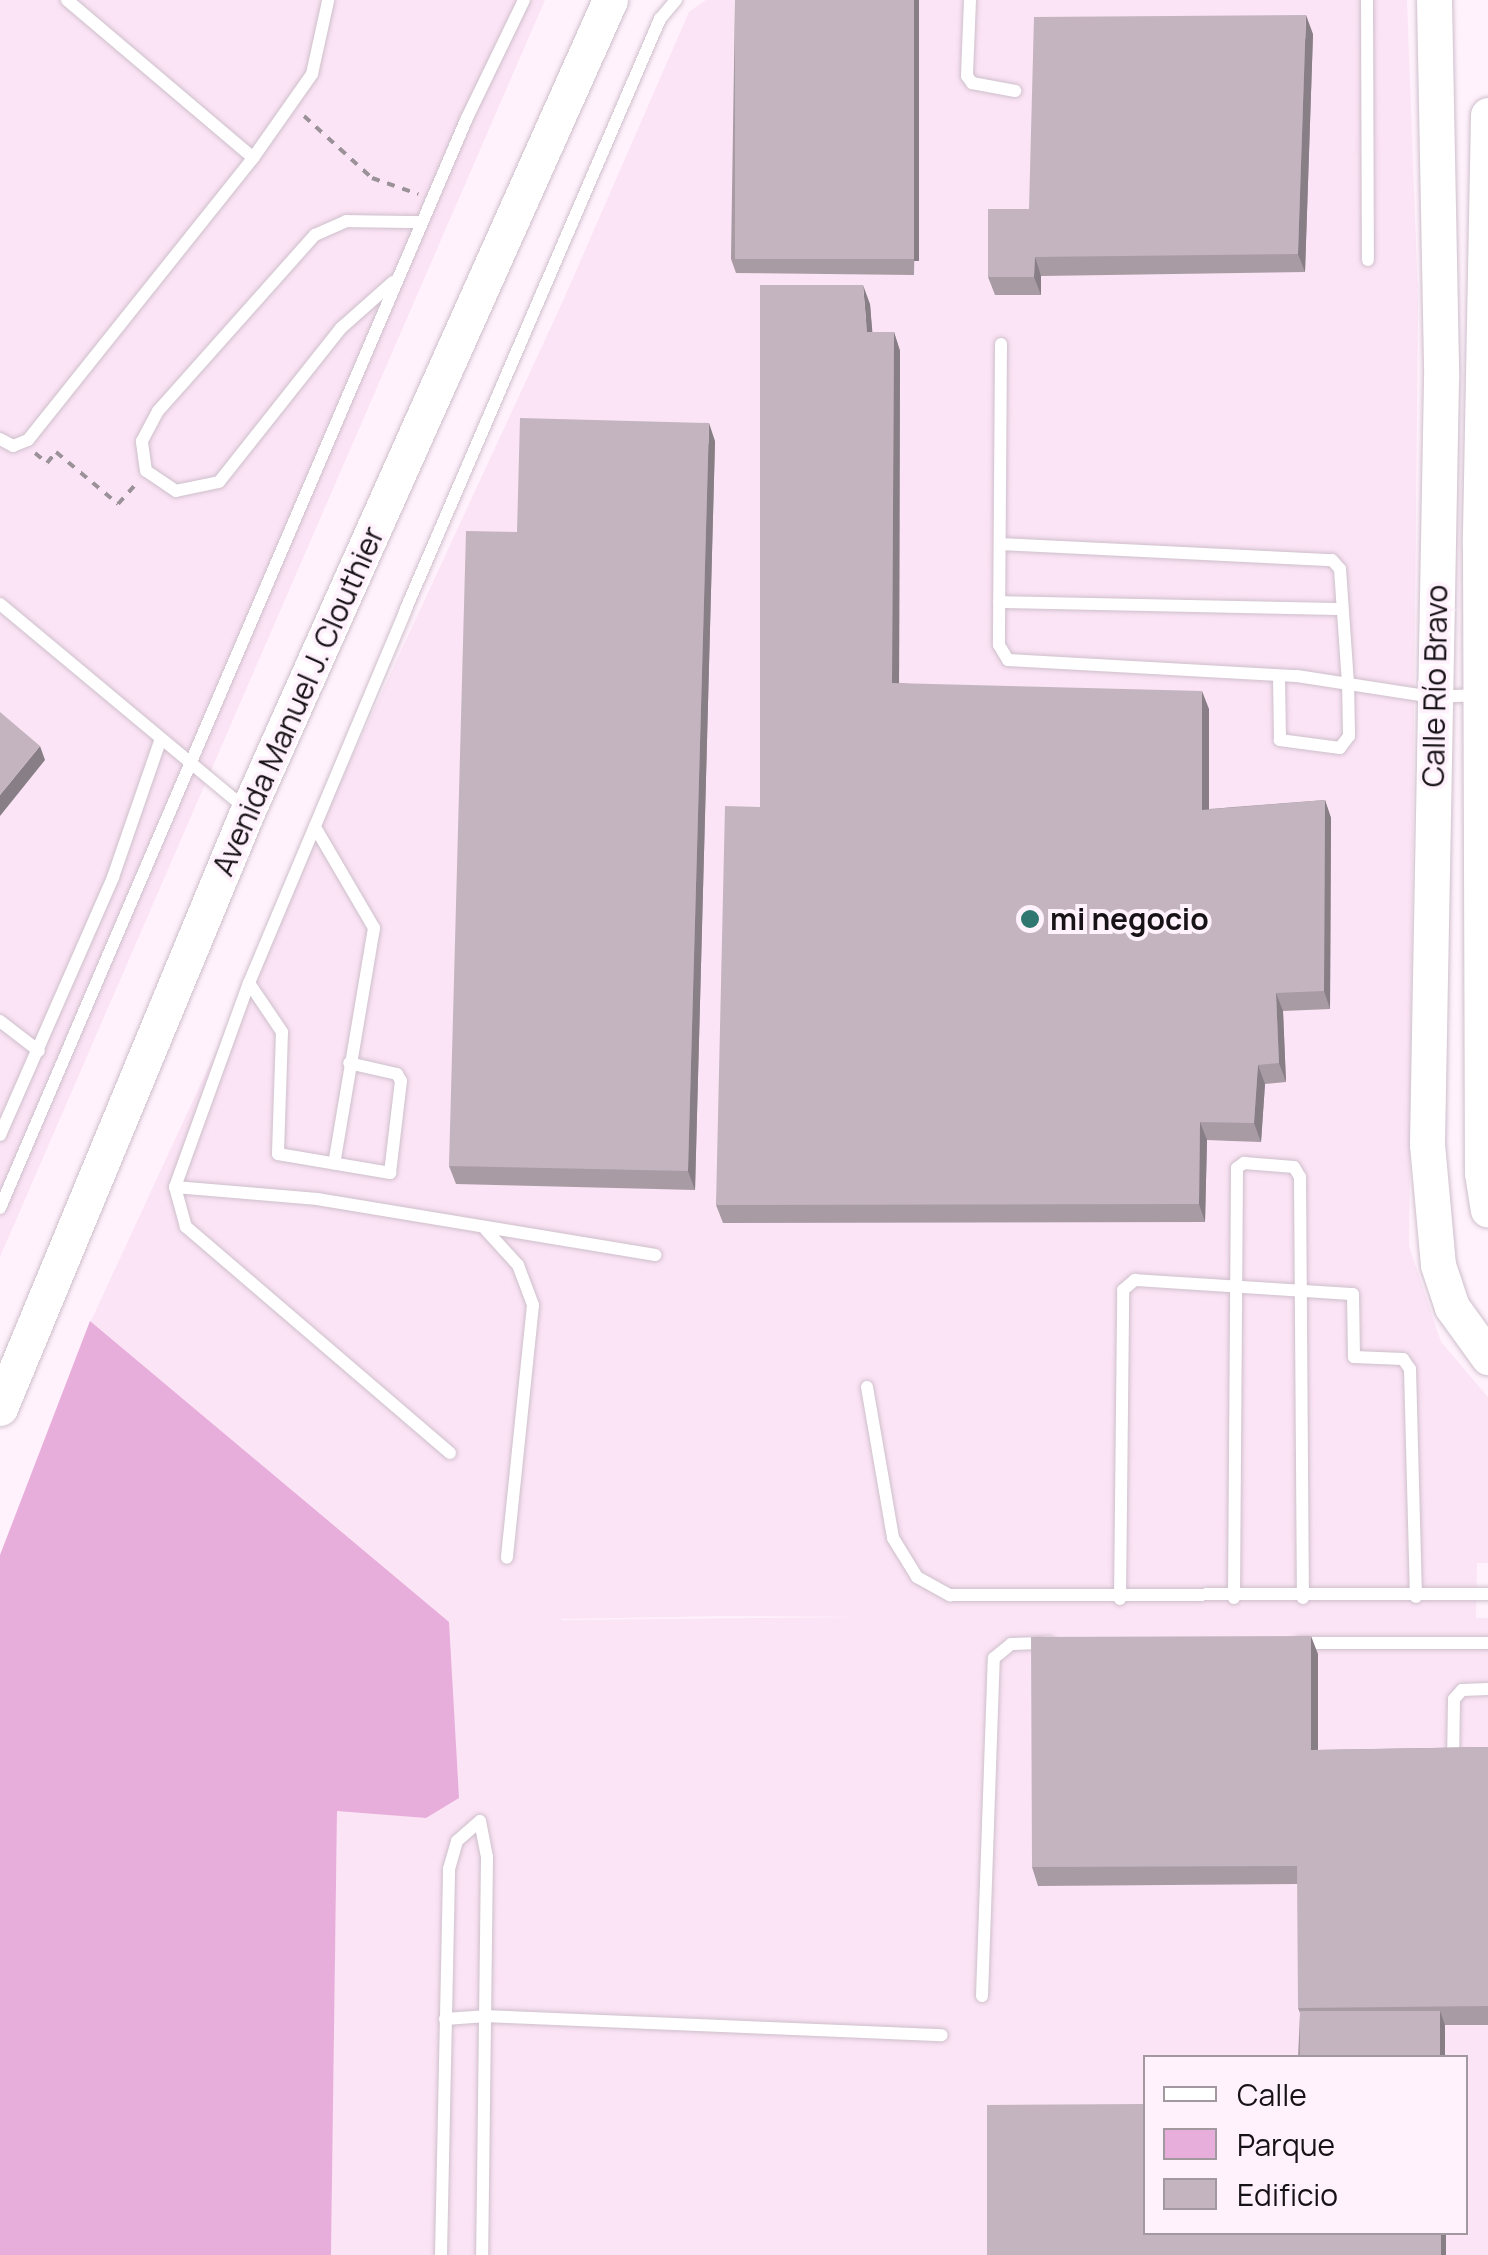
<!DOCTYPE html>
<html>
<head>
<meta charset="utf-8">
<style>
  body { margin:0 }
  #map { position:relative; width:1488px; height:2255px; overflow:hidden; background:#fff2fc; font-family:Manrope,sans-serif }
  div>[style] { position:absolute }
  .built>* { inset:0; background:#fbe4f5 }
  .green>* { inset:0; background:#e8aedb }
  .path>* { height:4px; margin-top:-2px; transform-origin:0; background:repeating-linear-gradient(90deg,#9b9299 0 8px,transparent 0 16px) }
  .roads { filter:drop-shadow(0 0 2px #cebfcb) drop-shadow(0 0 2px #cebfcb) }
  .lane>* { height:12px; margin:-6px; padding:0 6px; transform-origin:6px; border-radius:6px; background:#fff }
  .secondary>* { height:35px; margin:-17.5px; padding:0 17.5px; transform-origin:17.5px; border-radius:17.5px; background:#fff }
  .wall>* { inset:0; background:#a89ba4 }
  .shaded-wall>* { inset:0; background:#887e86; transform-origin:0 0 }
  .building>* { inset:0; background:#c3b4bf; transform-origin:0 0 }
  .dots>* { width:28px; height:28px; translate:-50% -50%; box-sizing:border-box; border:5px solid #fff2fc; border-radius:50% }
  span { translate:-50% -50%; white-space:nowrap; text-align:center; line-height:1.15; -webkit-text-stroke:8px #fff2fc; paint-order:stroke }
  .street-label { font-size:30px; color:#171216 }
  .poi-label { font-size:30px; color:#171216; font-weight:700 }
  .left { translate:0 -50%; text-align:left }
  .legend { position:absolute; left:1143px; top:2055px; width:325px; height:180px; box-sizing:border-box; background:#fff2fc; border:2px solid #a298a0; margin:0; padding:12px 18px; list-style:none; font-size:30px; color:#171216 }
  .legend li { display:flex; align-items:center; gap:20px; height:50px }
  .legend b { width:50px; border:2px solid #a298a0 }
</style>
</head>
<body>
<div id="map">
  <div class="built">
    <div style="clip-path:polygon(0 0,545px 0,0 1257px)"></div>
    <div style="clip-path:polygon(evenodd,706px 0,1407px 0,1418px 298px,1409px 1246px,1441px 1342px,1488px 1397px,1488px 1563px,1477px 1563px,1476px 1618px,1488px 1618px,1488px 2255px,331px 2255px,337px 1810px,426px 1818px,91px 1321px,562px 303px,689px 12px,706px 0,724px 1616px,865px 1617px,561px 1620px,562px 1619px,724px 1616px,706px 0,1146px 2058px,1466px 2058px,1466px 2232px,1146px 2232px,1146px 2058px)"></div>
  </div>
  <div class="green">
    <div style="clip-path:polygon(90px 1321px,449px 1622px,459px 1798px,426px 1818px,337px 1811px,331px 2255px,0 2255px,0 1555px)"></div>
  </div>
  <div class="path">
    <div style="left:304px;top:116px;width:92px;rotate:42.4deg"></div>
    <div style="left:372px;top:178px;width:49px;rotate:19.2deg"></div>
    <div style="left:35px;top:453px;width:16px;rotate:40deg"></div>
    <div style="left:47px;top:463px;width:14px;rotate:-51deg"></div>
    <div style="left:56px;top:452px;width:81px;rotate:40deg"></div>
    <div style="left:118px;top:504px;width:24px;rotate:-48deg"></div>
  </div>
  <div class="roads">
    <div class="lane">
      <div style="left:67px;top:0;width:244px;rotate:40.3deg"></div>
      <div style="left:970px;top:0;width:76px;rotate:92.3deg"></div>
      <div style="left:967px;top:76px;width:9px;rotate:54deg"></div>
      <div style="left:972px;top:83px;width:44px;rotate:10.5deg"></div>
      <div style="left:1367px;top:0;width:260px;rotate:89.8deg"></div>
      <div style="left:393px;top:282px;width:69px;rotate:138.5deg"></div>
      <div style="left:341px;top:328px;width:196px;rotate:128.4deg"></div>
      <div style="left:219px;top:482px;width:44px;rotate:168.2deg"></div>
      <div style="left:176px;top:491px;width:36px;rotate:-146deg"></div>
      <div style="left:146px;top:471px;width:30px;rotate:-98deg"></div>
      <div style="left:142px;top:441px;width:34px;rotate:-62deg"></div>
      <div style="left:158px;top:411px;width:236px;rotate:-48.3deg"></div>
      <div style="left:315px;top:235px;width:34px;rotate:-24deg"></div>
      <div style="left:346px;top:221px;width:76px;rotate:0.8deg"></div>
      <div style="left:1001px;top:344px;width:301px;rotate:90.4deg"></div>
      <div style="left:999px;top:645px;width:17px;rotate:59deg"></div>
      <div style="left:1008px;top:660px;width:289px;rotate:3.2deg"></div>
      <div style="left:1297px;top:676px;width:138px;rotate:8.8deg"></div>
      <div style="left:1433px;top:697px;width:45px;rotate:-2.5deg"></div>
      <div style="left:0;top:439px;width:15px;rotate:28deg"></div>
      <div style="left:13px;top:446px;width:16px;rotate:-22deg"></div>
      <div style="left:28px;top:440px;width:361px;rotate:-51.4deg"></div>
      <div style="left:253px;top:158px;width:103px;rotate:-54.9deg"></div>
      <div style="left:312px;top:74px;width:75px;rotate:-77.6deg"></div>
      <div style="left:1000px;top:544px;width:332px;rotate:2.8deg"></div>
      <div style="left:1332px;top:560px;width:12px;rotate:48deg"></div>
      <div style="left:1340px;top:569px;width:113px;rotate:86deg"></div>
      <div style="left:1348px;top:682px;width:54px;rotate:88.9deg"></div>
      <div style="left:1349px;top:736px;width:15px;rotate:127deg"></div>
      <div style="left:1340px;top:748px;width:61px;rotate:-172.4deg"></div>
      <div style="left:1280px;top:740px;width:64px;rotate:-90.9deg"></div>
      <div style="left:999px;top:602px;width:343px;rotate:1.2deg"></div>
      <div style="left:0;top:604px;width:317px;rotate:39.8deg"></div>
      <div style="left:315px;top:827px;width:117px;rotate:59.7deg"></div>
      <div style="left:374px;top:928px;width:239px;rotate:99.6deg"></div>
      <div style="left:249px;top:983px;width:59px;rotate:56deg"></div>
      <div style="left:282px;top:1032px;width:122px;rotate:91.9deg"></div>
      <div style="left:278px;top:1154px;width:114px;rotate:9.6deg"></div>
      <div style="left:390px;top:1173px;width:93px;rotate:-83.2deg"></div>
      <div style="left:401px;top:1081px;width:8px;rotate:-120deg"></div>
      <div style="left:397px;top:1074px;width:49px;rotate:-167.1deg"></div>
      <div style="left:0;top:1021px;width:49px;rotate:37.6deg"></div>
      <div style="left:0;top:1135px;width:282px;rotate:-66.3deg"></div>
      <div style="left:113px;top:877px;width:144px;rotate:-70.9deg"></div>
      <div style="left:175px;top:1187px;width:143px;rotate:4.8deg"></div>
      <div style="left:317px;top:1199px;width:343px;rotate:9.4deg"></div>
      <div style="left:0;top:1208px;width:1184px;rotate:-66.81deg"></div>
      <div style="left:466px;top:120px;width:133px;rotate:-64.2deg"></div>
      <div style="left:486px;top:1230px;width:47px;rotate:47.6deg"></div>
      <div style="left:518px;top:1265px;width:43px;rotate:69.4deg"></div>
      <div style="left:533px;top:1305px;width:254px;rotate:95.9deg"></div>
      <div style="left:867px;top:1387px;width:153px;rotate:80.2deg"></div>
      <div style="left:893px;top:1538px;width:46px;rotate:58.4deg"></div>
      <div style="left:917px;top:1577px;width:38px;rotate:29deg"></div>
      <div style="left:950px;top:1595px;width:538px;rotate:-0.11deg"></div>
      <div style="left:450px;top:1453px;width:348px;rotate:-139.4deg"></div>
      <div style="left:186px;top:1227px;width:41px;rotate:-105.4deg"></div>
      <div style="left:175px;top:1187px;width:217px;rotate:-70.1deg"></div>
      <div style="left:249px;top:983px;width:403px;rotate:-67.2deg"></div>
      <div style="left:405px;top:611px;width:645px;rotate:-66.7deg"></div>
      <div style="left:660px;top:19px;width:25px;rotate:-50deg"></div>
      <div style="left:1234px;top:1598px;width:430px;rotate:-89.6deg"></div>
      <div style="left:1237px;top:1168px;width:9px;rotate:-36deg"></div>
      <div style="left:1244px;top:1163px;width:50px;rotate:4.6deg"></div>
      <div style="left:1294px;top:1167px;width:12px;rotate:59deg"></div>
      <div style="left:1300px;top:1177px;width:421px;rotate:89.6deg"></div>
      <div style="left:1120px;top:1599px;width:309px;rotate:-89.4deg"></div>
      <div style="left:1123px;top:1290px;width:16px;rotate:-40deg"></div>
      <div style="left:1135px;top:1280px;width:218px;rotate:3.7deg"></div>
      <div style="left:1353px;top:1294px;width:63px;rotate:89.1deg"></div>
      <div style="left:1354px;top:1357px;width:49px;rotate:2.3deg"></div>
      <div style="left:1403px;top:1359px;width:12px;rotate:55deg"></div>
      <div style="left:1410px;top:1369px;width:228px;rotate:88.5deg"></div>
      <div style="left:1299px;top:1643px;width:189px"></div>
      <div style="left:1453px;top:1763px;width:64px;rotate:-89.1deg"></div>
      <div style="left:1454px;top:1699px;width:12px;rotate:-48deg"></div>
      <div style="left:1462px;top:1690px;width:26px;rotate:-2deg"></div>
      <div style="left:982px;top:1996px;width:338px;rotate:-88deg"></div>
      <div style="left:994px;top:1658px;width:22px;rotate:-39deg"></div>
      <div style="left:1011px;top:1644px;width:38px;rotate:-2deg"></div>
      <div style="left:445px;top:2019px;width:39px;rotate:-4deg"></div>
      <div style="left:484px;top:2016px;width:458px;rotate:2.4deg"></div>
      <div style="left:441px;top:2255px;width:386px;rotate:-88.8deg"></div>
      <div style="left:449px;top:1869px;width:29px;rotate:-74deg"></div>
      <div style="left:457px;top:1841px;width:30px;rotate:-41deg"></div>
      <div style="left:480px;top:1821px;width:37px;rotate:79deg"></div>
      <div style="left:487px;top:1857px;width:398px;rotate:90.7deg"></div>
    </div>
    <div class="secondary">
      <div style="left:1434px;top:0;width:379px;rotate:88.9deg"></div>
      <div style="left:1441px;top:379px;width:765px;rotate:91.05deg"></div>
      <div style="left:1427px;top:1144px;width:121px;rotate:84.8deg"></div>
      <div style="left:1438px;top:1265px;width:44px;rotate:71.6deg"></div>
      <div style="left:1452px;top:1307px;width:62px;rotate:54.2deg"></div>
      <div style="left:1488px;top:115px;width:431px;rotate:91.1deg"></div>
      <div style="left:1480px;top:546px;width:627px;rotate:89.82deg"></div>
      <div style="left:1482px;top:1173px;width:37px;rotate:81deg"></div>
      <div style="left:0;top:1408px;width:647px;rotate:-67.48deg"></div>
      <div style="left:248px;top:810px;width:887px;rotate:-65.92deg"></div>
    </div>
  </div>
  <div class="wall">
    <div style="clip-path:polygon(735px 0,919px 0,914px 275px,736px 273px,731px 259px)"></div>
    <div style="clip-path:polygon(1313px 34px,1305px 272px,1041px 276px,1041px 295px,995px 295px,988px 277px,1029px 209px)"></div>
    <div style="clip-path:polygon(870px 304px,872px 332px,894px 332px,900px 351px,899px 683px,1209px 709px,1209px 809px,1325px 800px,1331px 818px,1330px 1009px,1283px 1011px,1286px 1082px,1265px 1084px,1261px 1142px,1207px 1140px,1205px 1222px,723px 1223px,716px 1205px,760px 807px)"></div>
    <div style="clip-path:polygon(715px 441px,695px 1190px,456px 1184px,449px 1166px,517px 532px)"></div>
    <div style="clip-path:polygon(1318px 1654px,1318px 1750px,1488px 1747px,1488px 2025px,1445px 2025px,1445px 2058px,1298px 2058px,1300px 2013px,1298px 2008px,1298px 1884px,1038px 1886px,1032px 1867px)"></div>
  </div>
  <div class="shaded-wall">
    <div style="left:914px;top:0;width:5px;height:261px"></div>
    <div style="clip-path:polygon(1306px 15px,1313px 34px,1305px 272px,1298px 254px)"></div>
    <div style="clip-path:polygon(1035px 257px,1041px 276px,1041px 295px,1034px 277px)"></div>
    <div style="clip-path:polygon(863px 285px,870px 304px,874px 351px,867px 332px)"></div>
    <div style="clip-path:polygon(894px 332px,900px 351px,899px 701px,892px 683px)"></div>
    <div style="clip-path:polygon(709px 423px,715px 441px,695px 1190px,688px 1171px)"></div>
    <div style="clip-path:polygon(1202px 691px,1209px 709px,1209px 828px,1202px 810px)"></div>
    <div style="clip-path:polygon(40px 746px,45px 760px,0 816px,0 795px)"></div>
    <div style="clip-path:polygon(1325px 800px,1331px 818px,1330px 1009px,1324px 991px)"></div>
    <div style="clip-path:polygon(1276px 993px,1283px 1011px,1286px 1082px,1279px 1063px)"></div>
    <div style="clip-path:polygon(1258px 1065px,1265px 1084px,1261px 1142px,1254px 1123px)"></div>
    <div style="clip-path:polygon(1200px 1122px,1207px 1140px,1205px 1222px,1199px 1204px)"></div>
    <div style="clip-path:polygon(1311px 1636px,1318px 1654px,1318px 1768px,1311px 1750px)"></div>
    <div style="clip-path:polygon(1440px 2011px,1445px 2025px,1445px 2058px,1440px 2058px)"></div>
    <div style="left:1441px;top:2232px;width:5px;height:23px"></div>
  </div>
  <div class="building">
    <div style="left:735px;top:0;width:179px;height:259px"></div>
    <div style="clip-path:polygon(1306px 15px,1298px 254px,1035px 257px,1034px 277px,988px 277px,988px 209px,1029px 209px,1034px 17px)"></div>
    <div style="clip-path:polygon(760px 285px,863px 285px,867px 332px,894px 332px,892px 683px,1202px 691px,1202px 810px,1325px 800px,1324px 991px,1276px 993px,1279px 1063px,1258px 1065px,1254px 1123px,1200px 1122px,1199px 1204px,716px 1205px,725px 806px,760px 807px)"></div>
    <div style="clip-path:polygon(520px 418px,709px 423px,688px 1171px,449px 1166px,466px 531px,517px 532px)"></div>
    <div style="clip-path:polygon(0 712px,40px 746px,0 795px)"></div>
    <div style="clip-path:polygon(1311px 1636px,1311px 1750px,1488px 1747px,1488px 2006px,1298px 2008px,1297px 1866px,1032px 1867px,1031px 1637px)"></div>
    <div style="left:1440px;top:2011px;width:47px;height:140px;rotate:90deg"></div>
    <div style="clip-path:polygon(1146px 2104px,1146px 2232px,1441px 2232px,1441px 2255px,987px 2255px,987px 2105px)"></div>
  </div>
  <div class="dots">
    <div style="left:1030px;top:919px;background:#2f7770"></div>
  </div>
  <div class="street-label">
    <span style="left:1435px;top:686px;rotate:-89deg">Calle Río Bravo</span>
    <span style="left:298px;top:701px;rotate:-66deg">Avenida Manuel J. Clouthier</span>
  </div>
  <div class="poi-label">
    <span class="left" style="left:1050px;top:919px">mi negocio</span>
  </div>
  <ul class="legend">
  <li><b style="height:12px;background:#fff"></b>Calle</li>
  <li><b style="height:28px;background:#e8aedb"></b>Parque</li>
  <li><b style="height:28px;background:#c3b4bf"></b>Edificio</li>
  </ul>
</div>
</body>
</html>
